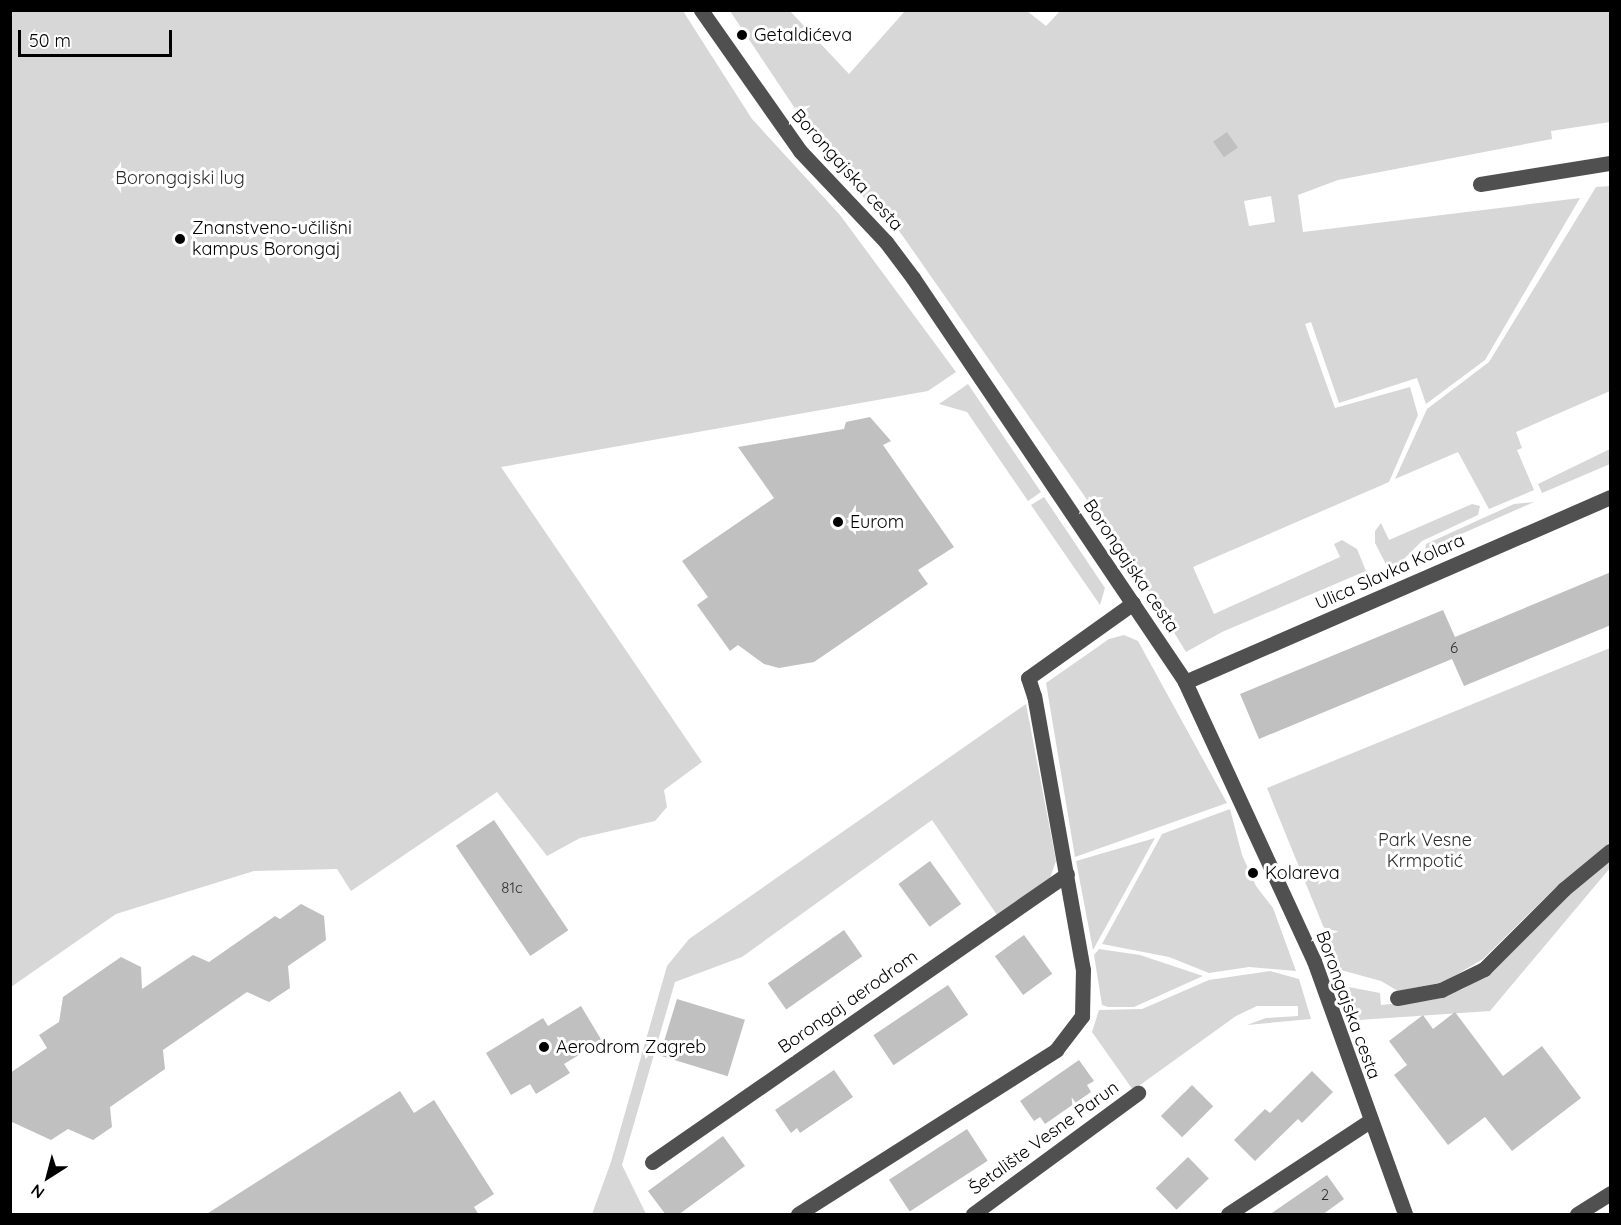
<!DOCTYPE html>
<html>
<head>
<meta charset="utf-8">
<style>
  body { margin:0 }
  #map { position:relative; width:1621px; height:1225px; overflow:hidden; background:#fff; font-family:Quicksand,sans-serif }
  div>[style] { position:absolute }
  .green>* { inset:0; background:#d7d7d7 }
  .building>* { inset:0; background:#c0c0c0; transform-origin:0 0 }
  .minor>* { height:15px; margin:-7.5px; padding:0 7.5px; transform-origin:7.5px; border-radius:7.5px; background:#505050 }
  .dots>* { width:16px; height:16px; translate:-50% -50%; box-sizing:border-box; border:3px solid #fff; border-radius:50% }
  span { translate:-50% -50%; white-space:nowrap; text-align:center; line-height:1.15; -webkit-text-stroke:6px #fff; paint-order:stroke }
  .number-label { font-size:15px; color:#303030 }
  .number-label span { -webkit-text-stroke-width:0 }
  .poi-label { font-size:18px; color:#000 }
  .left { translate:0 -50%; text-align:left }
  .street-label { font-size:18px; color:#000 }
  .park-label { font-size:18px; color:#2e2e2e }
  .frame { position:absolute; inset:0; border:12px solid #000; pointer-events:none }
  .north { position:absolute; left:18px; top:1147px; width:60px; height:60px; -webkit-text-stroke:4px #fff; paint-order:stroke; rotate:216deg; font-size:16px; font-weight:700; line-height:24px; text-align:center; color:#000 }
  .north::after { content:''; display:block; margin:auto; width:21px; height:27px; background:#000; clip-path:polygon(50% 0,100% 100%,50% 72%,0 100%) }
  .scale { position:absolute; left:18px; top:30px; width:154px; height:27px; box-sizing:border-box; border:3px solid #000; border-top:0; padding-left:8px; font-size:18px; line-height:21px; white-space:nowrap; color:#000; -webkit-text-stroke:4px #fff; paint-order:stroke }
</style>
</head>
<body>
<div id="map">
  <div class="green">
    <div style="clip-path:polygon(11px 10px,683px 11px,752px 119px,840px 215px,956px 372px,928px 391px,501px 467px,702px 762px,664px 790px,667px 807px,655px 821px,580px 838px,547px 856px,497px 792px,351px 891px,337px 869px,254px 871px,116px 914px,11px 987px)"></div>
    <div style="clip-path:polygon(evenodd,1061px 10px,1610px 11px,1610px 122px,1551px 131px,1552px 139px,1338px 180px,1298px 195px,1303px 232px,1580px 198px,1485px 360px,1426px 404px,1417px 378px,1339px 403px,1311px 322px,1305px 324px,1335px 408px,1410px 387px,1418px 415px,1389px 482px,1193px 567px,1214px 614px,1340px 557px,1334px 544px,1342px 540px,1357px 549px,1366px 571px,1222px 632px,1186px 652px,1132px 564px,902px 235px,883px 211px,867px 201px,812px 142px,812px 134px,730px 11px,790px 11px,849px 74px,905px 11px,1027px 11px,1046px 26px,1061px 10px,1271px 196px,1275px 222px,1249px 226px,1244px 201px,1271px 196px)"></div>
    <div style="clip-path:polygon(1610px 186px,1610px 391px,1516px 432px,1522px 448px,1517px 450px,1534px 490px,1489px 509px,1458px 452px,1395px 479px,1427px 409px,1489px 362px,1596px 187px)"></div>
    <div style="clip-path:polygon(968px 384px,1041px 492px,1028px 501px,967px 412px,939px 404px)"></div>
    <div style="clip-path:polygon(1610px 449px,1610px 464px,1542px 493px,1538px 484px)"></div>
    <div style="clip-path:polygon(1044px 497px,1105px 588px,1100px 605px,1031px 505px)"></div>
    <div style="clip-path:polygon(1534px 502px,1425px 550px,1426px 544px,1514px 504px)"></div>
    <div style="clip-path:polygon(1472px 504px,1480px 506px,1478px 515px,1422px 541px,1401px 562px,1388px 568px,1375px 543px,1375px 531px,1381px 523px,1389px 540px)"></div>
    <div style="clip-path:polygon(1124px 635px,1138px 641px,1227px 803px,1075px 857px,1046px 683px,1109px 639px)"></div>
    <div style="clip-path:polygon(1610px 648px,1610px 842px,1554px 889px,1483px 959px,1444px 982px,1398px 991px,1381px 981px,1341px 970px,1267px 788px)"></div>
    <div style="clip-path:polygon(1026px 704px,1056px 861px,1050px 878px,997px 915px,932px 820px,742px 957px,675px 982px,622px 1165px,646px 1214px,592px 1214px,611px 1162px,667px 966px,689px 939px)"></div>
    <div style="clip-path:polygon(1230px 809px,1242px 855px,1256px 886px,1273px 908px,1296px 971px,1249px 967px,1209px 973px,1169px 957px,1102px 944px,1162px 834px)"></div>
    <div style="clip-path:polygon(1155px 838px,1093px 950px,1076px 861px)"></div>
    <div style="clip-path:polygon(1610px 861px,1610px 868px,1490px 1011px,1359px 1020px,1349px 987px,1380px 993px,1381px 1005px,1432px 1000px,1463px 989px,1492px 971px,1559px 903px)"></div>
    <div style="clip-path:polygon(1099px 949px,1140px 955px,1203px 976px,1134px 1007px,1108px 1007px,1102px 1005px,1094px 955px)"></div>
    <div style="clip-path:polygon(1270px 971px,1299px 979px,1311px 1019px,1247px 1025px,1266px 1018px,1298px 1016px,1298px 1006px,1257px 1006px,1236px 1016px,1133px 1090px,1092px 1032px,1099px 1010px,1142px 1009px,1209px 980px)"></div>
  </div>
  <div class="building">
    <div style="left:1227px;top:132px;width:19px;height:17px;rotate:55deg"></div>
    <div style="clip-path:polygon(870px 417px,891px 441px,883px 445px,954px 547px,918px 570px,928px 584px,814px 662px,779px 668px,764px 664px,738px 645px,730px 651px,697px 605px,708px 597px,682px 561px,774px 498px,738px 447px,844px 429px,846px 422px)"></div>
    <div style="clip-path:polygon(1611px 572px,1611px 625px,1464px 686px,1452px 659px,1259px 739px,1240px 694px,1443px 610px,1455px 637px)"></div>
    <div style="left:494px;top:820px;width:133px;height:46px;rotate:56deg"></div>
    <div style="left:930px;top:861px;width:53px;height:39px;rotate:54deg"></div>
    <div style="clip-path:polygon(301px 904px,324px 916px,326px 940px,288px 966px,290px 988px,269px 1002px,247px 992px,163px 1050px,165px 1069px,110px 1107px,112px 1127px,93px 1140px,68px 1129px,51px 1140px,12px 1122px,10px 1073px,47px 1048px,39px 1035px,59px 1022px,63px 997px,121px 957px,141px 967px,142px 989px,193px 955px,209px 962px,275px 916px,280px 919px)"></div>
    <div style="left:844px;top:930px;width:32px;height:93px;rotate:55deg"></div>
    <div style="left:1024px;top:935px;width:48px;height:36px;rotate:54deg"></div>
    <div style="left:948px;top:985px;width:36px;height:90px;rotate:56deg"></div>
    <div style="left:677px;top:999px;width:71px;height:59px;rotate:17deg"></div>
    <div style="clip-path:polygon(581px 1006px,602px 1041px,564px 1064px,570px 1073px,536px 1094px,530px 1084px,511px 1095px,486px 1053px,543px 1018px,548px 1026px)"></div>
    <div style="clip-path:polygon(1455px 1012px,1503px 1076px,1542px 1046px,1581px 1098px,1512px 1151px,1485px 1117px,1448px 1145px,1394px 1075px,1407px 1065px,1389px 1041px,1423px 1015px,1433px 1029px)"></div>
    <div style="clip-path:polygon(1079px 1060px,1094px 1081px,1087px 1085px,1091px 1092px,1045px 1124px,1040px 1117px,1034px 1121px,1020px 1101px)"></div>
    <div style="clip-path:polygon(834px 1070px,853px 1097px,800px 1133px,797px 1128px,791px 1133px,775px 1110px)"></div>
    <div style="clip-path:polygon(1312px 1071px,1333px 1092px,1302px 1123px,1298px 1119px,1255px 1161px,1234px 1140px,1265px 1109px,1270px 1113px)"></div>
    <div style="left:1192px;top:1085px;width:30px;height:44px;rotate:45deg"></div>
    <div style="clip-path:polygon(400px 1091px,414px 1113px,434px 1100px,494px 1194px,474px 1207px,479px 1215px,205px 1215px)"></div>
    <div style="left:967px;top:1129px;width:38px;height:93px;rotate:57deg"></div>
    <div style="clip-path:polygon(723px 1136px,745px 1166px,678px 1215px,666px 1215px,648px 1191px)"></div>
    <div style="left:1188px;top:1157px;width:30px;height:45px;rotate:46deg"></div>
    <div style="clip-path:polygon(1327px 1175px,1344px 1199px,1322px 1215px,1269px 1215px)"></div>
  </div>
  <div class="minor">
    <div style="left:701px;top:10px;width:172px;rotate:54.9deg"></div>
    <div style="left:800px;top:151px;width:125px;rotate:46.6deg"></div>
    <div style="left:886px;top:242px;width:45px;rotate:53.1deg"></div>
    <div style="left:913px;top:278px;width:487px;rotate:56deg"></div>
    <div style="left:1185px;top:682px;width:307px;rotate:65.2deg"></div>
    <div style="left:1314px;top:961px;width:269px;rotate:70.2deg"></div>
    <div style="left:1480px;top:184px;width:132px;rotate:-9.2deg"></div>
    <div style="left:1185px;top:682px;width:464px;rotate:-23.5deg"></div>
    <div style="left:1397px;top:998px;width:45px;rotate:-10.3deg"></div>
    <div style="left:1441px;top:990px;width:48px;rotate:-26deg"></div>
    <div style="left:1484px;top:969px;width:113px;rotate:-45deg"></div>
    <div style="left:1564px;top:889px;width:60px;rotate:-39.6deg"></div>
    <div style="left:652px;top:1162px;width:505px;rotate:-34.76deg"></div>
    <div style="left:798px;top:1214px;width:306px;rotate:-32.4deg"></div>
    <div style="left:1056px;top:1050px;width:43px;rotate:-52.6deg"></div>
    <div style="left:1082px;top:1016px;width:46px;rotate:-88.8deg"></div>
    <div style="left:1083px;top:970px;width:278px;rotate:-100.1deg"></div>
    <div style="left:1034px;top:696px;width:19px;rotate:-108deg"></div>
    <div style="left:1028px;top:678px;width:129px;rotate:-35.5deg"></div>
    <div style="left:973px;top:1214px;width:205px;rotate:-36.3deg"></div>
    <div style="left:1228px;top:1214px;width:171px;rotate:-33.3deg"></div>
    <div style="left:1577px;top:1214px;width:39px;rotate:-32deg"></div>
  </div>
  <div class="dots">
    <div style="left:742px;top:35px;background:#000"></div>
    <div style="left:180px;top:239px;background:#000"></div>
    <div style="left:838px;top:522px;background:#000"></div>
    <div style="left:1253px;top:873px;background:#000"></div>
    <div style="left:544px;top:1047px;background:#000"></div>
  </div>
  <div class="number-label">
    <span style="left:1454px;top:648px">6</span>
    <span style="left:512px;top:888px">81c</span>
    <span style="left:1325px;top:1195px">2</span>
  </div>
  <div class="poi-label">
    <span class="left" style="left:754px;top:35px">Getaldićeva</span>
    <span class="left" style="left:192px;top:239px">Znanstveno-učilišni<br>kampus Borongaj</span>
    <span class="left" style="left:850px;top:522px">Eurom</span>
    <span class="left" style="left:1265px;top:873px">Kolareva</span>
    <span class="left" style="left:556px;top:1047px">Aerodrom Zagreb</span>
  </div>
  <div class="street-label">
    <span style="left:847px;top:170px;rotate:48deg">Borongajska cesta</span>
    <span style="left:1131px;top:566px;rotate:56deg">Borongajska cesta</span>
    <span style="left:1390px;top:572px;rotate:-24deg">Ulica Slavka Kolara</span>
    <span style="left:848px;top:1002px;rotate:-35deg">Borongaj aerodrom</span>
    <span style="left:1348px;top:1005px;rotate:70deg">Borongajska cesta</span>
    <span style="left:1044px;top:1138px;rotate:-36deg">Šetalište Vesne Parun</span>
  </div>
  <div class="park-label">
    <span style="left:180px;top:178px">Borongajski lug</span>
    <span style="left:1425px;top:851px">Park Vesne<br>Krmpotić</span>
  </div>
  <div class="frame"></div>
  <div class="north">N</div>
  <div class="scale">50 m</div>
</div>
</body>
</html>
